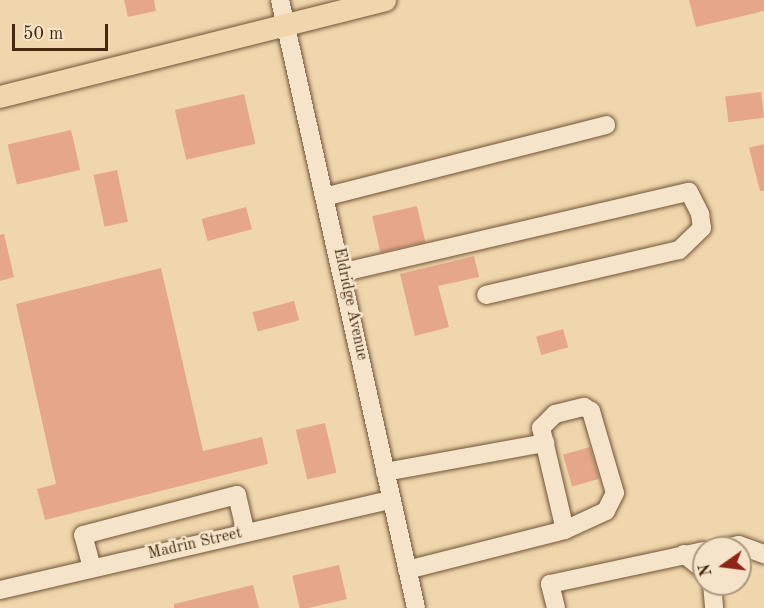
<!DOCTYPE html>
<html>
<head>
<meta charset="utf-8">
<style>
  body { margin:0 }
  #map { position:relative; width:764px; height:608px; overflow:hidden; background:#f0d6ac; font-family:"Old Standard TT",serif }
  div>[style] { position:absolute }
  .building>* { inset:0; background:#e6a68a; transform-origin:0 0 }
  .roads { filter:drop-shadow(0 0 2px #6f5438) drop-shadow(0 0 2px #6f5438) }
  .minor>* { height:18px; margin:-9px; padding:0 9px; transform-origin:9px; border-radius:9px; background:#f5e4c9 }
  .major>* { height:22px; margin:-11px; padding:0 11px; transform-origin:11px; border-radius:11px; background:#f0d6ac }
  span { translate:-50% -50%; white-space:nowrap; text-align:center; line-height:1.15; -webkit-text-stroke:5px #f5e4c9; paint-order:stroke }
  .street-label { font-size:16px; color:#442911 }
  .north { position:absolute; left:692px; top:536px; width:60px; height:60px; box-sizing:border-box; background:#f5e4c9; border:2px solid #ae997f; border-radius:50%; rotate:256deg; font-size:16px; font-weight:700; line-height:24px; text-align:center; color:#442911 }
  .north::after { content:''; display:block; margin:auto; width:21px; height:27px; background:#8f2418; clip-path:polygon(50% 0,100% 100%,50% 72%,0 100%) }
  .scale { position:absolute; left:12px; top:24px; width:96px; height:27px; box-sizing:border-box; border:3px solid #442911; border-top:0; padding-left:8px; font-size:18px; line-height:21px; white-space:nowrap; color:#442911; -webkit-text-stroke:4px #f5e4c9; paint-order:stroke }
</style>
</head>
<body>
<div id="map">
  <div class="building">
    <div style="clip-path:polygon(124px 0,154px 0,156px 11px,128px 17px)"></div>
    <div style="clip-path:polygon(689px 0,764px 0,764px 11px,696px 27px)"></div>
    <div style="left:761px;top:92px;width:26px;height:36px;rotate:83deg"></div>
    <div style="left:244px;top:94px;width:51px;height:71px;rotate:77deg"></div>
    <div style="left:71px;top:130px;width:41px;height:65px;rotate:77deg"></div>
    <div style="clip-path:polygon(764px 144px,764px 191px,760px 191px,749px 148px)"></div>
    <div style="left:117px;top:170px;width:53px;height:24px;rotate:78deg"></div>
    <div style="left:417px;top:206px;width:37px;height:46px;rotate:77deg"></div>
    <div style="left:246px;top:207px;width:23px;height:46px;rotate:75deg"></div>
    <div style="clip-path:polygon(4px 234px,14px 277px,0 281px,0 235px)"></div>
    <div style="clip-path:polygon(474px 256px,479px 277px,438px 286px,449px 327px,415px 336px,400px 274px)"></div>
    <div style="clip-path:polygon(161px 268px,203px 451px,262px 437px,268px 464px,45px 520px,37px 489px,56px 484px,16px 304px)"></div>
    <div style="left:294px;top:301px;width:20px;height:43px;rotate:75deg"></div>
    <div style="left:563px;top:329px;width:19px;height:28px;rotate:74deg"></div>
    <div style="left:325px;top:423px;width:51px;height:30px;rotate:77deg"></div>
    <div style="left:590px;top:447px;width:33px;height:28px;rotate:74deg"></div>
    <div style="left:339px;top:565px;width:35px;height:48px;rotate:77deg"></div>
    <div style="clip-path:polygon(253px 585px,259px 608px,174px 608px,174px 604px)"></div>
  </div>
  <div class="roads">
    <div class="minor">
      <div style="left:280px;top:0;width:623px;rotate:77.39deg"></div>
      <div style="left:328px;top:196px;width:287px;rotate:-14.3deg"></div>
      <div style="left:344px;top:272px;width:354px;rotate:-13.1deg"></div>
      <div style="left:689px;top:192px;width:25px;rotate:63deg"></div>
      <div style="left:700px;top:214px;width:14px;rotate:82deg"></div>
      <div style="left:702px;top:228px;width:32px;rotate:136deg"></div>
      <div style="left:679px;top:250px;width:198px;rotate:166.9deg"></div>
      <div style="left:584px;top:407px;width:8px;rotate:30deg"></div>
      <div style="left:591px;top:411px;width:85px;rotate:73.7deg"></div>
      <div style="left:615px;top:493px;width:20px;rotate:117deg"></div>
      <div style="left:606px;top:511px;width:45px;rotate:155.1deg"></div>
      <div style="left:565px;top:530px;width:105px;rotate:-103.2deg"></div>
      <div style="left:541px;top:428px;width:20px;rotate:-45deg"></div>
      <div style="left:555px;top:414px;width:30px;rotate:-14deg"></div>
      <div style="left:385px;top:472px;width:163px;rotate:-10.3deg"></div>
      <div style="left:722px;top:548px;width:17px;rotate:-10deg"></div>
      <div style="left:739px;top:545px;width:27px;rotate:20deg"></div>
      <div style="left:684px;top:554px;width:26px;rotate:39deg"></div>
      <div style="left:92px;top:568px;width:34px;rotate:-105deg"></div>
      <div style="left:83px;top:535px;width:159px;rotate:-14.6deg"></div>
      <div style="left:237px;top:495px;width:39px;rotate:77deg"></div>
      <div style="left:407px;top:570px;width:163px;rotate:-14.2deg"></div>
      <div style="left:712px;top:584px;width:24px;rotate:85deg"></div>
      <div style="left:0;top:590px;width:401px;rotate:-13deg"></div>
      <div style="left:556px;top:608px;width:25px;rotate:-104deg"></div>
      <div style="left:550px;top:584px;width:157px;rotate:-12.1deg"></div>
    </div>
    <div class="major">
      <div style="left:0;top:97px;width:397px;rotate:-14.1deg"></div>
    </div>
  </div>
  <div class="street-label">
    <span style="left:350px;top:304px;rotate:78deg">Eldridge Avenue</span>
    <span style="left:195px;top:544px;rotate:-13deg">Madrin Street</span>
  </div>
  <div class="north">N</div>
  <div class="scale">50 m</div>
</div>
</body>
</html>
